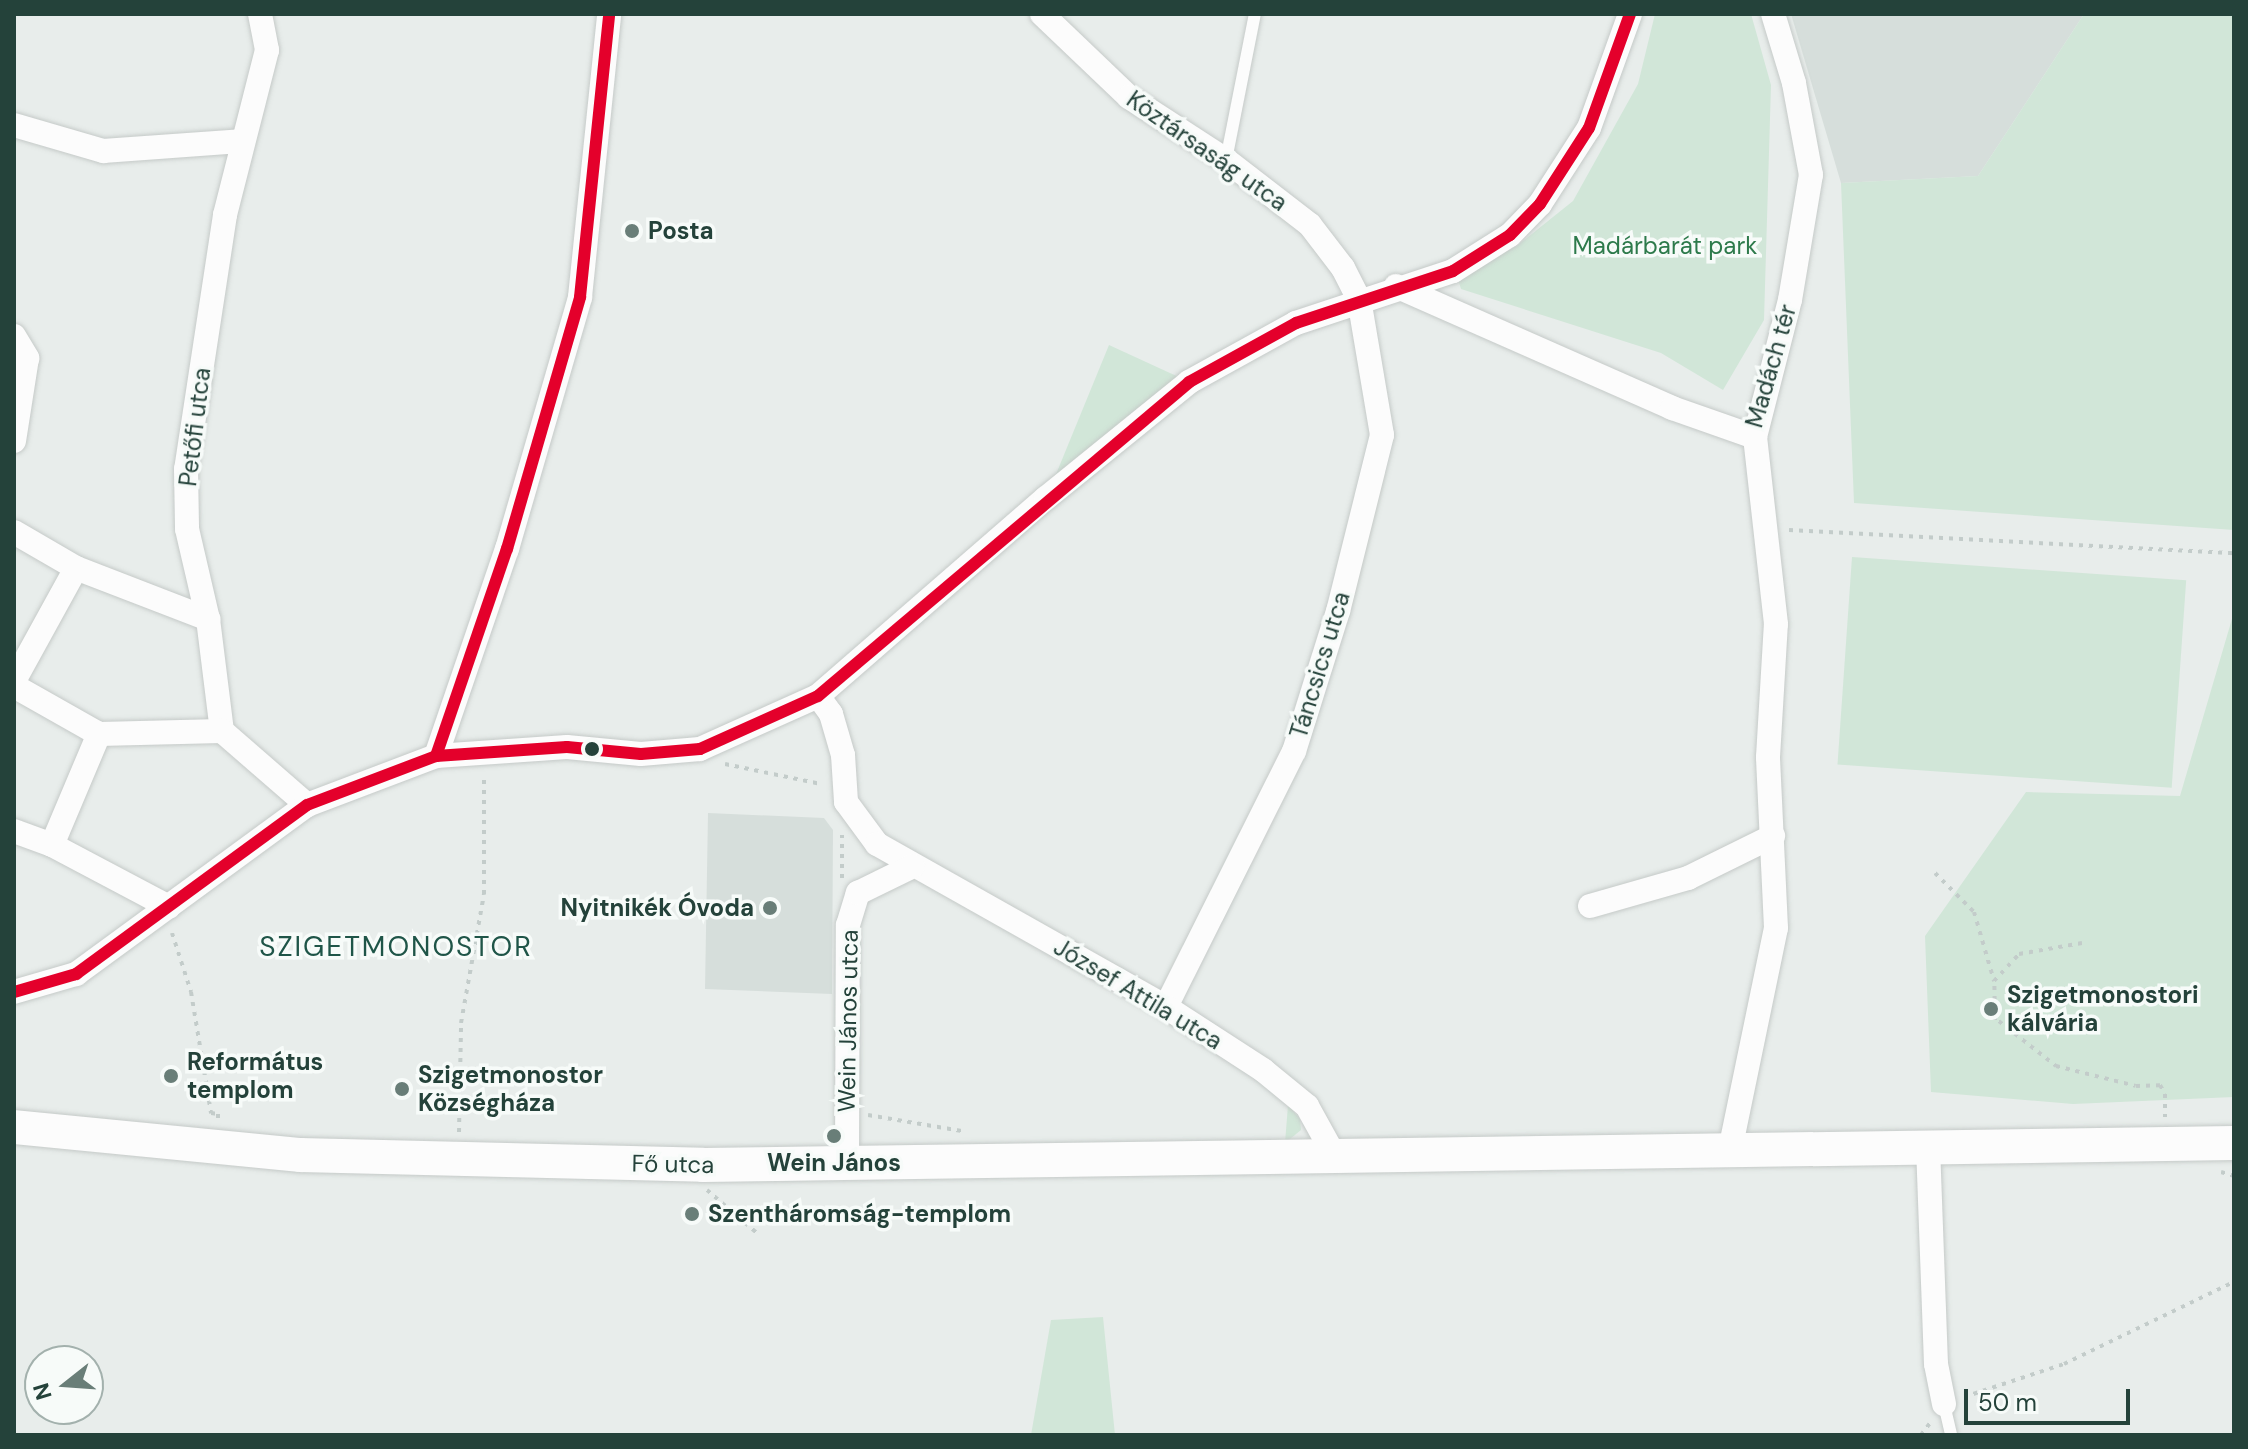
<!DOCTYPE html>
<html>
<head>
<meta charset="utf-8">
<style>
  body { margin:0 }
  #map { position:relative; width:2248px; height:1449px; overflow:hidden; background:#e8edeb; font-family:"DM Sans",sans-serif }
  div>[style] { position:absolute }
  .built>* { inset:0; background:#d6dedb }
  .green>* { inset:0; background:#d1e6d8; transform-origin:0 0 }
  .path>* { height:4px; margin-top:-2px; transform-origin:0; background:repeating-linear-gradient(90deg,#c3ccca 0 4px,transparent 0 10px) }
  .roads { filter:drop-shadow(0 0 2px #c5cac8) drop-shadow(0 0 2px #c5cac8) }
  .lane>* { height:12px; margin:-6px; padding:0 6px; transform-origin:6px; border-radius:6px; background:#fcfcfc }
  .street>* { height:24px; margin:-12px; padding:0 12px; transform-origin:12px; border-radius:12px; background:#fcfcfc }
  .secondary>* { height:34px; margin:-17px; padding:0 17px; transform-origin:17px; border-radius:17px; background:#fcfcfc }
  .bus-1>* { height:12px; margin:-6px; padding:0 6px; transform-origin:6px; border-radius:6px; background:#e4002b }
  .dots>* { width:22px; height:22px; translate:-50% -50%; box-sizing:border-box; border:4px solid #f7fbf9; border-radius:50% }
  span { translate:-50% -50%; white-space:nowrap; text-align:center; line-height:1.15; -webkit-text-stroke:7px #f7fbf9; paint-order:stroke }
  .street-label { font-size:24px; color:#24423a }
  .poi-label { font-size:24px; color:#24423a; font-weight:700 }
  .left { translate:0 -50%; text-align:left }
  .right { translate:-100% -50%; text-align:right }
  .park-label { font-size:24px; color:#2d7a4b }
  .quarter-label { font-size:28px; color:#1f5548; letter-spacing:2px }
  .frame { position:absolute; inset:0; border:16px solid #24423a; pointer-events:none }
  .north { position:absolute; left:24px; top:1345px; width:80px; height:80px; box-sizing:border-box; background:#f7fbf9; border:2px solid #a3b1ad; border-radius:50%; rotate:253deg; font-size:22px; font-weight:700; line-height:32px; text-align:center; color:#24423a }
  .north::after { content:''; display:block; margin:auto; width:28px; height:36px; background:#697e78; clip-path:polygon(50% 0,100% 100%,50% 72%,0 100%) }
  .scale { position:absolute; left:1964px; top:1389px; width:166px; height:36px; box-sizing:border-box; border:4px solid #24423a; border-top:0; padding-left:10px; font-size:24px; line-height:28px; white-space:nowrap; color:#24423a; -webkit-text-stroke:6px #f7fbf9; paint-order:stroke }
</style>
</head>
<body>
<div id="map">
  <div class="built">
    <div style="clip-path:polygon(1791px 14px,2084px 14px,1978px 176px,1841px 183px)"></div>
    <div style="clip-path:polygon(708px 813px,824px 818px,833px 830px,832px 994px,705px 989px)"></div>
  </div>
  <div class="green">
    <div style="clip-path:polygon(1655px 14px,1751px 14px,1771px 85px,1764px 320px,1723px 390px,1661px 353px,1461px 289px,1458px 279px,1518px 245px,1573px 201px,1638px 84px)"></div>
    <div style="clip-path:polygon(2084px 14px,2234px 14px,2234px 530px,1854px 503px,1841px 183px,1978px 176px)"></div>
    <div style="clip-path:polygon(1109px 345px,1183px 379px,1052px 484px)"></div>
    <div style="left:1852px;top:557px;width:335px;height:208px;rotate:4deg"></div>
    <div style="clip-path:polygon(2234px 612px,2234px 1097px,2073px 1104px,1931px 1092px,1925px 936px,2026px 792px,2180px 796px)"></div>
    <div style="clip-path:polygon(1288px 1105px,1300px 1119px,1301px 1130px,1285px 1143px)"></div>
    <div style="clip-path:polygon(1103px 1317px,1115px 1435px,1031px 1435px,1051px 1320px)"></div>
  </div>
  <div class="path">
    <div style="left:1789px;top:530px;width:446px;rotate:3deg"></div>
    <div style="left:725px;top:764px;width:98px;rotate:11.8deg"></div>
    <div style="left:1935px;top:873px;width:55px;rotate:45deg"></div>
    <div style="left:1974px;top:912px;width:72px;rotate:73.8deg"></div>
    <div style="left:842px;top:878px;width:43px;rotate:-90deg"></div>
    <div style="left:172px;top:933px;width:62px;rotate:72.1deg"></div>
    <div style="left:191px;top:992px;width:123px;rotate:80.6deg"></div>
    <div style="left:211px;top:1113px;width:7px;rotate:8deg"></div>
    <div style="left:218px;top:1114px;width:7px;rotate:90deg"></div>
    <div style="left:1991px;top:1015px;width:83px;rotate:38.1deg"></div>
    <div style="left:2056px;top:1066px;width:82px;rotate:14deg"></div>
    <div style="left:2136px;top:1086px;width:24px;rotate:-2deg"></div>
    <div style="left:2160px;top:1085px;width:10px;rotate:61deg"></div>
    <div style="left:2165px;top:1094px;width:23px;rotate:90deg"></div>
    <div style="left:1995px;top:1020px;width:39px;rotate:-91deg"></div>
    <div style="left:1994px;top:981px;width:37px;rotate:-47deg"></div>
    <div style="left:2019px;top:954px;width:64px;rotate:-9.9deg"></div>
    <div style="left:868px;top:1115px;width:95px;rotate:9.7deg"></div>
    <div style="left:459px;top:1132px;width:109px;rotate:-88.9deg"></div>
    <div style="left:461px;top:1023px;width:131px;rotate:-79.9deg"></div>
    <div style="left:484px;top:894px;width:119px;rotate:-90deg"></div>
    <div style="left:2221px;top:1172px;width:14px;rotate:17deg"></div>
    <div style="left:707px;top:1190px;width:67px;rotate:40.8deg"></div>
    <div style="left:1964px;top:1397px;width:105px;rotate:-18.3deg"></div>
    <div style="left:2064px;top:1364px;width:189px;rotate:-25.8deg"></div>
    <div style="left:1921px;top:1435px;width:15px;rotate:-53deg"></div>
  </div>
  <div class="roads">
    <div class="lane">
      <div style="left:1226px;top:160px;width:149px;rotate:-78.8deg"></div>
      <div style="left:1944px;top:1404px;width:32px;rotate:77deg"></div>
    </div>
    <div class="street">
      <div style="left:260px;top:14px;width:37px;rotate:79deg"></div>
      <div style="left:267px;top:50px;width:170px;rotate:104.3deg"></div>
      <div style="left:225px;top:215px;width:257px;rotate:98.7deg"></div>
      <div style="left:186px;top:469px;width:60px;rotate:89deg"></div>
      <div style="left:187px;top:529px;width:92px;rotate:76.9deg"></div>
      <div style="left:208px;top:619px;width:113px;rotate:82.9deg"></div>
      <div style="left:222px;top:731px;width:113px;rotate:41deg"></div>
      <div style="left:1042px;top:14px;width:120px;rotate:43.7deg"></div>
      <div style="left:1129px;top:97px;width:116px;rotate:33deg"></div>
      <div style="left:1226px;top:160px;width:106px;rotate:37.7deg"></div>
      <div style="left:1310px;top:225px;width:54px;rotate:52.5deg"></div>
      <div style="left:1343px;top:268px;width:35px;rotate:63deg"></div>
      <div style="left:1359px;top:299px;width:138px;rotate:80.4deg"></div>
      <div style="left:1382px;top:435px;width:181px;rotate:104deg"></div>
      <div style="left:1338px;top:611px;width:147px;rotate:107.4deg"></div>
      <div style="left:1294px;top:751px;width:286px;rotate:116.6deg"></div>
      <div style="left:14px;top:125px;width:93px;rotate:16.3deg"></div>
      <div style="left:103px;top:151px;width:138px;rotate:-4.1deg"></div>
      <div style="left:1396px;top:286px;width:302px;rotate:23.8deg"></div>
      <div style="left:1672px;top:408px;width:88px;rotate:19.3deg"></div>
      <div style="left:14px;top:336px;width:26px;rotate:59deg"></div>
      <div style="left:27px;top:358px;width:84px;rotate:98.9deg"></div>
      <div style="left:14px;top:532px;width:72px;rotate:30.1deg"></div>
      <div style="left:76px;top:568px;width:142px;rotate:21.1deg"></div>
      <div style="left:14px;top:681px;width:129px;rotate:-61.2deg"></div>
      <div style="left:14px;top:686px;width:98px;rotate:29.5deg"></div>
      <div style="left:99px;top:734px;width:123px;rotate:-1.4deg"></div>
      <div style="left:818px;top:696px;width:22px;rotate:54deg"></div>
      <div style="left:831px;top:714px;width:43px;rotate:73.7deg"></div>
      <div style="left:843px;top:755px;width:47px;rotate:86.3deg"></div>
      <div style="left:846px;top:802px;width:52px;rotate:53.6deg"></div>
      <div style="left:877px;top:844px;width:332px;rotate:29.4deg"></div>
      <div style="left:1166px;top:1007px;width:116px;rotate:33deg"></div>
      <div style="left:1263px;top:1070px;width:57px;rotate:39.3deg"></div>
      <div style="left:1307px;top:1106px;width:56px;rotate:61.1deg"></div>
      <div style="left:436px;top:756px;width:219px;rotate:-71.1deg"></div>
      <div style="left:507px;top:549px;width:262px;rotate:-73.8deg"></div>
      <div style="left:580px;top:297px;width:284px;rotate:-84.1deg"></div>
      <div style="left:14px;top:831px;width:40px;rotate:20.2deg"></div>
      <div style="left:52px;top:845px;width:121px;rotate:-67.1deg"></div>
      <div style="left:52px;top:845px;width:132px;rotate:27.9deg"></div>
      <div style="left:1590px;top:906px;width:102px;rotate:-15.9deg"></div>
      <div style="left:1688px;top:878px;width:95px;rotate:-26.3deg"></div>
      <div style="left:14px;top:992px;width:65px;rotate:-16.2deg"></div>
      <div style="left:76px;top:974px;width:286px;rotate:-36.2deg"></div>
      <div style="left:307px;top:805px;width:138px;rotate:-20.8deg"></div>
      <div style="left:436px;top:756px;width:131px;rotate:-3.9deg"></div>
      <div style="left:567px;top:747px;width:74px;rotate:5.4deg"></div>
      <div style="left:641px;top:754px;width:59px;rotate:-4.8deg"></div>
      <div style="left:700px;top:749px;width:129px;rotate:-24.2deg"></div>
      <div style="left:818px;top:696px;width:302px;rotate:-41deg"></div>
      <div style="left:1046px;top:498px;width:184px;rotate:-39deg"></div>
      <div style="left:1189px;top:382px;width:122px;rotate:-28.9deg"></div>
      <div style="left:1296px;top:323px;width:165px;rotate:-18.3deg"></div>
      <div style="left:1453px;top:271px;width:67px;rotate:-32.3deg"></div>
      <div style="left:1510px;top:235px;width:43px;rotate:-45.9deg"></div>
      <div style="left:1540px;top:204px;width:90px;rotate:-57.2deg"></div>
      <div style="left:1589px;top:128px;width:121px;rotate:-70.2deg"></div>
      <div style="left:1928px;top:1146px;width:218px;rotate:87.9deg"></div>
      <div style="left:1936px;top:1364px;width:41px;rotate:78.7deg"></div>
      <div style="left:1730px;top:1150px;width:227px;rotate:-78.3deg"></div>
      <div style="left:1776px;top:928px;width:171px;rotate:-92.7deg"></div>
      <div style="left:1768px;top:757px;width:133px;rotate:-86.6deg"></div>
      <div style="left:1776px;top:624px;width:188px;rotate:-96.4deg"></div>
      <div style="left:1755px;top:437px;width:141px;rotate:-75.7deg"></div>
      <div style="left:1790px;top:300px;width:127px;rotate:-80.5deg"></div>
      <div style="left:1811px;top:175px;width:94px;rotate:-100.5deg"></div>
      <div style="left:1794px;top:83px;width:72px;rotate:-106.9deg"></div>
      <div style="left:847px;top:1164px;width:239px;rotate:-89.8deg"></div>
      <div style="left:848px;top:925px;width:34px;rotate:-73deg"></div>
      <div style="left:858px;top:893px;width:61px;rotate:-26.1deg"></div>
    </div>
    <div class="secondary">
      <div style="left:14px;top:1127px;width:287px;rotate:5.6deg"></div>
      <div style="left:300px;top:1155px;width:403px;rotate:1.4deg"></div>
      <div style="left:703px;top:1165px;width:1531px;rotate:-0.82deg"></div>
    </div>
  </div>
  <div class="bus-1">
    <div style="left:436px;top:756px;width:219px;rotate:-71.1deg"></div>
    <div style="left:507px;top:549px;width:262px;rotate:-73.8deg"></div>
    <div style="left:580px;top:297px;width:284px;rotate:-84.1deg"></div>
    <div style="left:14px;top:992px;width:65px;rotate:-16.2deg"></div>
    <div style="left:76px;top:974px;width:286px;rotate:-36.2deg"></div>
    <div style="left:307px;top:805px;width:138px;rotate:-20.8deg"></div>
    <div style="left:436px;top:756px;width:131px;rotate:-3.9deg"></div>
    <div style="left:567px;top:747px;width:74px;rotate:5.4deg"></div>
    <div style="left:641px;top:754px;width:59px;rotate:-4.8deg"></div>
    <div style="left:700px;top:749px;width:129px;rotate:-24.2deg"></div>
    <div style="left:818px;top:696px;width:486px;rotate:-40.2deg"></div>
    <div style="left:1189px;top:382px;width:122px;rotate:-28.9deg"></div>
    <div style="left:1296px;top:323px;width:165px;rotate:-18.3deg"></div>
    <div style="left:1453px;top:271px;width:67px;rotate:-32.3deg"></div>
    <div style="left:1510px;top:235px;width:43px;rotate:-45.9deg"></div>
    <div style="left:1540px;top:204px;width:90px;rotate:-57.2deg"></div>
    <div style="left:1589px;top:128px;width:121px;rotate:-70.2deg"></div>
  </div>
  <div class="dots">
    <div style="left:632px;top:231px;background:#697e78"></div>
    <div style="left:592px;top:749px;background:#24423a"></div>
    <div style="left:770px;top:908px;background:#697e78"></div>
    <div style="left:1991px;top:1009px;background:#697e78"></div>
    <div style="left:171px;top:1076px;background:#697e78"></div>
    <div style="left:402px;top:1089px;background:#697e78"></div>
    <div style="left:834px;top:1136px;background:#697e78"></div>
    <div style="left:692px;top:1214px;background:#697e78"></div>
  </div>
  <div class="street-label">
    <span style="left:1207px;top:151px;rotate:35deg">Köztársaság utca</span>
    <span style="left:1771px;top:366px;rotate:-74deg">Madách tér</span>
    <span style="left:195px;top:427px;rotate:-83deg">Petőfi utca</span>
    <span style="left:1320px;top:665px;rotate:-73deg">Táncsics utca</span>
    <span style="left:1138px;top:994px;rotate:31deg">József Attila utca</span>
    <span style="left:848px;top:1021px;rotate:-89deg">Wein János utca</span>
    <span style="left:673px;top:1164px;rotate:1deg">Fő utca</span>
  </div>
  <div class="poi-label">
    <span class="left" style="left:648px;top:231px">Posta</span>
    <span class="right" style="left:754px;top:908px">Nyitnikék Óvoda</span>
    <span class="left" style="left:2007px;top:1009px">Szigetmonostori<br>kálvária</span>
    <span class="left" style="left:187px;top:1076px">Református<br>templom</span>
    <span class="left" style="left:418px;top:1089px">Szigetmonostor<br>Községháza</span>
    <span style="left:834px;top:1163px">Wein János</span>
    <span class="left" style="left:708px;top:1214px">Szentháromság-templom</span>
  </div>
  <div class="park-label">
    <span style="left:1665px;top:246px">Madárbarát park</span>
  </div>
  <div class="quarter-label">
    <span style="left:396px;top:947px">SZIGETMONOSTOR</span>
  </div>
  <div class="frame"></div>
  <div class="north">N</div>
  <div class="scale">50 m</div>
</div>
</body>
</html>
